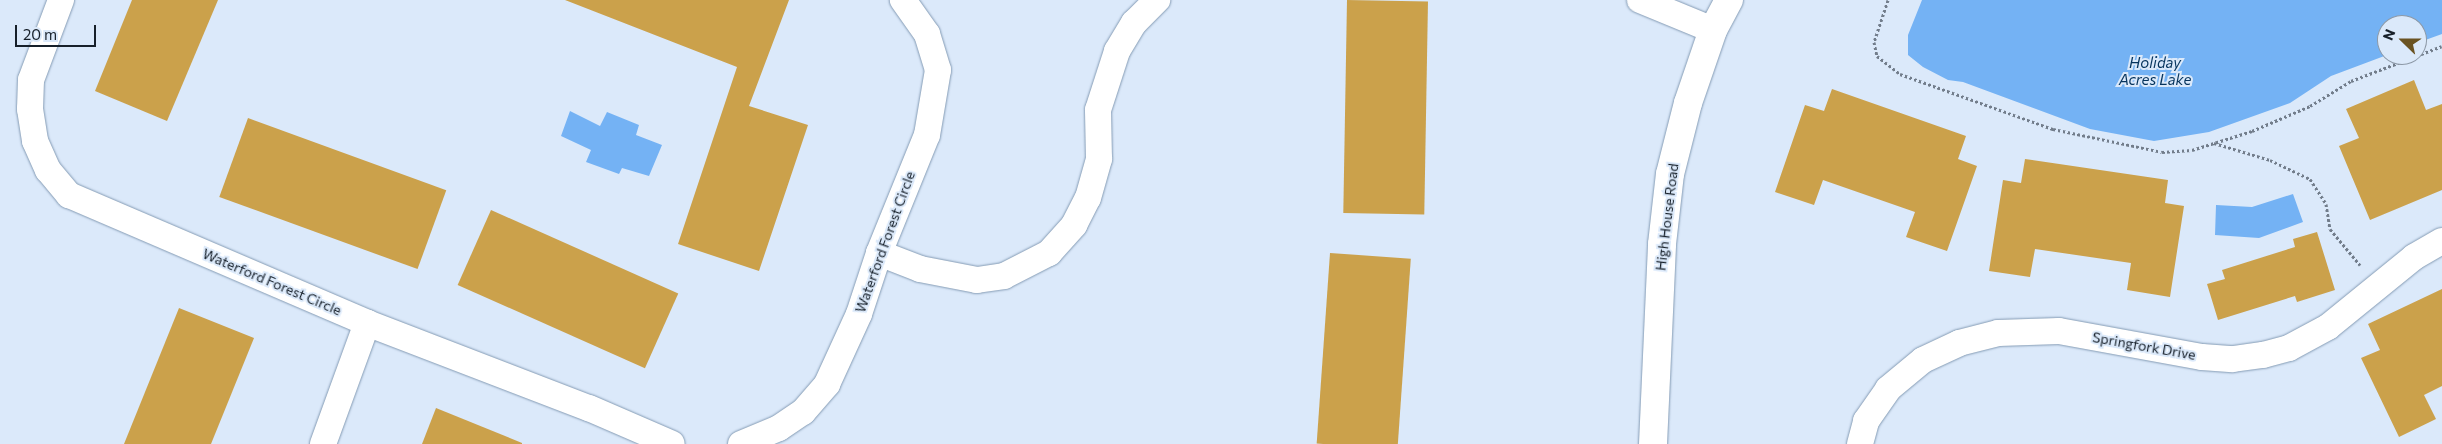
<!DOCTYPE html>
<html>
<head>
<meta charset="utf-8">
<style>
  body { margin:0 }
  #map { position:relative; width:2442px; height:444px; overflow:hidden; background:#dbe9fa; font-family:Commissioner,sans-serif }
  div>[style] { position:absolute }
  .water>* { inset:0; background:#74b2f4 }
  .building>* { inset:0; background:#cba14b; transform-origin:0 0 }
  .path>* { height:3px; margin-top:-1.5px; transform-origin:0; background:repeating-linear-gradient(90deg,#727d8b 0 2.5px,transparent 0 5px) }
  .roads { filter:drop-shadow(0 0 1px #849bb4) drop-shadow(0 0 1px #849bb4) }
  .minor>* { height:26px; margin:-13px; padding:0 13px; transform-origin:13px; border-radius:13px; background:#fff }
  .secondary>* { height:28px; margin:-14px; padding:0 14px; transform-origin:14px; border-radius:14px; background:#fff }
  span { translate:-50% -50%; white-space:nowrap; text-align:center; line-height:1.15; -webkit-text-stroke:4px #dbe9fa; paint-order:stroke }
  .street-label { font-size:14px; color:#17202a }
  .water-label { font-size:15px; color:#06345d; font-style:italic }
  .north { position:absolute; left:2377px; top:15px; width:50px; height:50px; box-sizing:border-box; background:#dbe9fa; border:1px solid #8d99a7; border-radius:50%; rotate:292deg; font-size:14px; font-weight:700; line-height:20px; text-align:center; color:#17202a }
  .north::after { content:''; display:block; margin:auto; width:18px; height:22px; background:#6a5322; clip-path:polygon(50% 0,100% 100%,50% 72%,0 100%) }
  .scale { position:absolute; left:15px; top:25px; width:81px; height:22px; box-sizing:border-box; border:2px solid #17202a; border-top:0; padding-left:6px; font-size:15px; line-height:18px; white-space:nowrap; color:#17202a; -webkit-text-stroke:4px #dbe9fa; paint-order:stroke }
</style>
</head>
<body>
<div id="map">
  <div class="water">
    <div style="clip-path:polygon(1922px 0,2442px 0,2442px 34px,2417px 43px,2417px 25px,2387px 25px,2387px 55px,2331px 76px,2290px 103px,2209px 132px,2154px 141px,2090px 129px,1963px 82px,1948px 80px,1923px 67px,1908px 55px,1908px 35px)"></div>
    <div style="clip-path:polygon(570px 111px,600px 126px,607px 112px,639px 125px,636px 135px,662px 145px,649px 176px,622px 168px,619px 174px,586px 162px,591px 150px,561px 136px)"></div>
    <div style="clip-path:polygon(2293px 194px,2303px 222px,2259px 238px,2215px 235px,2216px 205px,2252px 207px)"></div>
  </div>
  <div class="building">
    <div style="clip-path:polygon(132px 0,218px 0,167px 121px,95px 91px)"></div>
    <div style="clip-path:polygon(565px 0,789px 0,749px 106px,808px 125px,759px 271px,678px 244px,737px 67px)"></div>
    <div style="left:1347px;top:0;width:81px;height:213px;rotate:1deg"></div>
    <div style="clip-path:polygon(2414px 80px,2426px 110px,2442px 104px,2442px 190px,2370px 220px,2339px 146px,2359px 138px,2346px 109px)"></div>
    <div style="clip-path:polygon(1832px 89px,1966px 136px,1958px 159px,1977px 166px,1947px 251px,1906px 237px,1915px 212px,1823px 180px,1814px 205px,1775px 192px,1805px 105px,1824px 111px)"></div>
    <div style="left:248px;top:118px;width:211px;height:84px;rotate:20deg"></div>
    <div style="clip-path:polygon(2025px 159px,2168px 180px,2165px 203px,2184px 206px,2170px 297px,2127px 290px,2131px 263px,2035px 249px,2030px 277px,1989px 271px,2003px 180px,2021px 183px)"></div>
    <div style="left:491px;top:210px;width:205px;height:82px;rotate:24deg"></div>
    <div style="clip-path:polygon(2317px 232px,2335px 290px,2297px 302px,2295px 296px,2218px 320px,2207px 284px,2225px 279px,2222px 270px,2295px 247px,2293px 239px)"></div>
    <div style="left:1330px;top:253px;width:81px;height:191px;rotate:4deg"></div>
    <div style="clip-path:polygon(2442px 289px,2442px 386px,2424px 395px,2436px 419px,2399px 437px,2361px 358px,2380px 350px,2368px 324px)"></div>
    <div style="clip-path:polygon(179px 308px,254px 338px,211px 444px,124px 444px)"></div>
    <div style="clip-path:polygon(436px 408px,522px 443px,522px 444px,422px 444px)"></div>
  </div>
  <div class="path">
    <div style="left:1888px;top:0;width:44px;rotate:108.4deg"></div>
    <div style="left:1874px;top:42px;width:14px;rotate:78deg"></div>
    <div style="left:1877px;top:56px;width:29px;rotate:38deg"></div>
    <div style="left:1900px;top:74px;width:163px;rotate:19.8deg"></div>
    <div style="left:2053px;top:129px;width:111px;rotate:11.9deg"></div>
    <div style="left:2162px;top:152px;width:30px;rotate:-4deg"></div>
    <div style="left:2192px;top:150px;width:63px;rotate:-17.6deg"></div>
    <div style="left:2252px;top:131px;width:63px;rotate:-23.3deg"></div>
    <div style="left:2310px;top:106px;width:48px;rotate:-31.4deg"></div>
    <div style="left:2351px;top:81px;width:97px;rotate:-21deg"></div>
    <div style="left:2214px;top:143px;width:59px;rotate:16.9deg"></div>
    <div style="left:2270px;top:160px;width:44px;rotate:25.4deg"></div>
    <div style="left:2310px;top:179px;width:30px;rotate:57deg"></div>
    <div style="left:2326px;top:204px;width:25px;rotate:81deg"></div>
    <div style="left:2330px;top:229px;width:47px;rotate:50.2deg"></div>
  </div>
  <div class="roads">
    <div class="minor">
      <div style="left:61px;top:0;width:85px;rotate:110.6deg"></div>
      <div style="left:31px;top:80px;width:29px;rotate:92deg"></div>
      <div style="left:30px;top:109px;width:32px;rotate:81deg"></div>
      <div style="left:35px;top:141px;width:32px;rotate:66deg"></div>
      <div style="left:48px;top:170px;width:33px;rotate:50deg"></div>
      <div style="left:69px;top:195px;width:324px;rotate:23.2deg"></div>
      <div style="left:367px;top:323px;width:238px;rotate:21deg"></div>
      <div style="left:589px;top:408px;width:90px;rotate:23.4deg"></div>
      <div style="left:1640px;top:0;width:79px;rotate:22.3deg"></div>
      <div style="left:879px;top:253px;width:44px;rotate:21.3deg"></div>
      <div style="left:920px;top:269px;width:58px;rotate:10.9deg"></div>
      <div style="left:977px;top:280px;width:27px;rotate:-8deg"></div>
      <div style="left:1004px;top:276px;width:51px;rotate:-27.1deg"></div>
      <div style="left:1049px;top:253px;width:38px;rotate:-48deg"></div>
      <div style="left:1074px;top:225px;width:30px;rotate:-63deg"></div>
      <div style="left:1088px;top:198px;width:41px;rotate:-74.2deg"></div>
      <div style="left:1099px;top:159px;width:49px;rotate:-91.2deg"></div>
      <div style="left:1098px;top:110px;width:62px;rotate:-72.1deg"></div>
      <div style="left:1117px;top:51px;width:33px;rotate:-59deg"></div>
      <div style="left:1134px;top:23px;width:33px;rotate:-45deg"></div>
      <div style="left:323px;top:444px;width:129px;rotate:-70deg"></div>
      <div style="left:741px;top:444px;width:41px;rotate:-22.8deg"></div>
      <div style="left:779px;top:428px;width:29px;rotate:-34deg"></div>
      <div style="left:803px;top:412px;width:37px;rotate:-49deg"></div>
      <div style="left:827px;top:384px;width:77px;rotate:-65.4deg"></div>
      <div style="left:859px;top:314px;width:64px;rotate:-71.8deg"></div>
      <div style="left:879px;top:253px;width:127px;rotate:-67.9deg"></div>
      <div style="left:927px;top:135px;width:66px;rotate:-80.4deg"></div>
      <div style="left:938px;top:70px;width:38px;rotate:-107deg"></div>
      <div style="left:927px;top:34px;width:42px;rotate:-125.2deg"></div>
      <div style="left:1860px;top:444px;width:24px;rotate:-75deg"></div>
      <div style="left:1866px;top:421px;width:39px;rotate:-55deg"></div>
      <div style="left:1888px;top:389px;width:45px;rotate:-39.6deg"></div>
      <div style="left:1923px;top:360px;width:40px;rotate:-25deg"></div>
      <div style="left:1959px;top:343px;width:40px;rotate:-14.4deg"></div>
      <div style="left:1998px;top:333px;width:61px;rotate:-1.9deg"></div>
      <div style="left:2059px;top:331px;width:145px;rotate:10.3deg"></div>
      <div style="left:2202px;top:357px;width:31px;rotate:4deg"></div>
      <div style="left:2233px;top:359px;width:30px;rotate:-8deg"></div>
      <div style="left:2263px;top:355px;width:27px;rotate:-15deg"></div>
      <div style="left:2289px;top:348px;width:44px;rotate:-28.3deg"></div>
      <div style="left:2328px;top:327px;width:111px;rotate:-39.1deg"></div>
      <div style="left:2414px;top:257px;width:32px;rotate:-30deg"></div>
    </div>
    <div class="secondary">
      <div style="left:1653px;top:444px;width:200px;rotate:-87.4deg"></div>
      <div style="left:1662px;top:244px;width:70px;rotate:-83.5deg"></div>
      <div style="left:1670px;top:174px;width:73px;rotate:-75.8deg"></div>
      <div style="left:1688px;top:103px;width:77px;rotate:-71.1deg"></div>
      <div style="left:1713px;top:30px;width:34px;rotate:-62deg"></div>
    </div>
  </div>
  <div class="street-label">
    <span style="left:1667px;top:217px;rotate:-83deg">High House Road</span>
    <span style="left:885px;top:242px;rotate:-70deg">Waterford Forest Circle</span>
    <span style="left:272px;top:282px;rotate:23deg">Waterford Forest Circle</span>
    <span style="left:2144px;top:346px;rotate:10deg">Springfork Drive</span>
  </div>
  <div class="water-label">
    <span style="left:2155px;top:71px">Holiday<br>Acres Lake</span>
  </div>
  <div class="north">N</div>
  <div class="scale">20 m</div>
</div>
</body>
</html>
